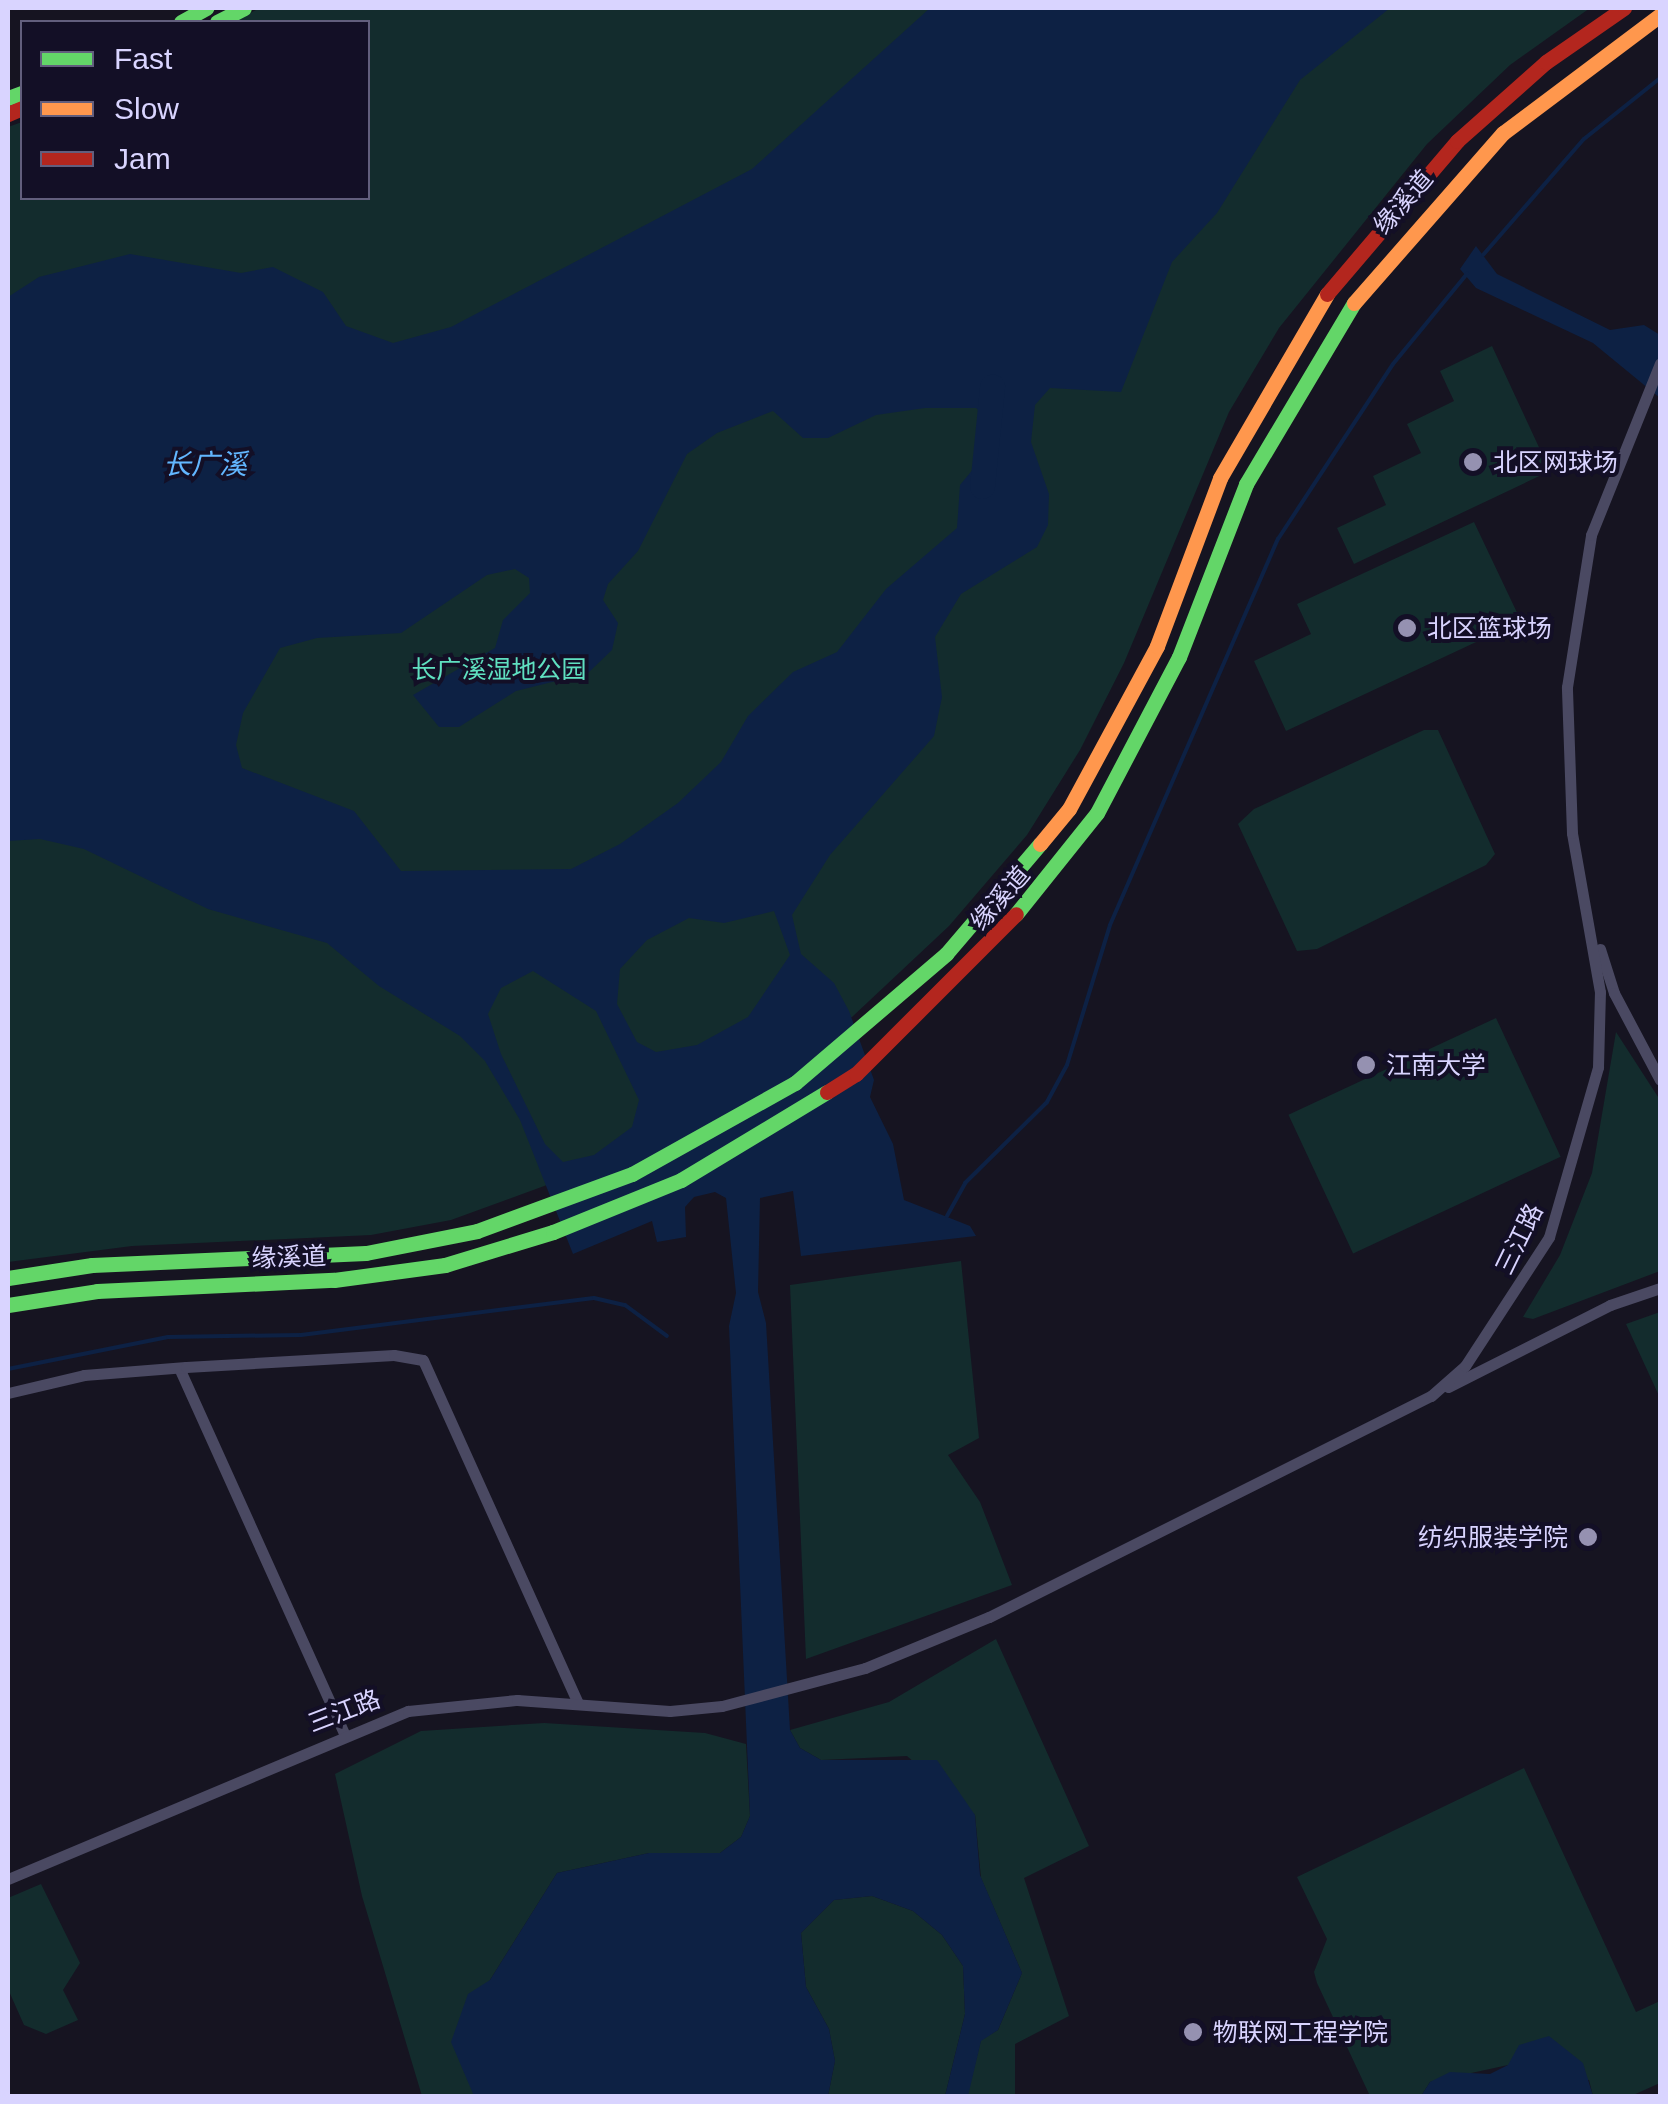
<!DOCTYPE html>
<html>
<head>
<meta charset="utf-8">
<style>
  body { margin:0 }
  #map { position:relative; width:1668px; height:2104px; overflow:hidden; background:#161421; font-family:Helvetica,"Noto Sans SC",sans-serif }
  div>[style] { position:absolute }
  .green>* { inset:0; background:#132c2d; transform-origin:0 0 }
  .water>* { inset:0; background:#0d2144 }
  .stream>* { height:4px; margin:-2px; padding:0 2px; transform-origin:2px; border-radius:2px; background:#0d2144 }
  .river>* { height:25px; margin:-12.5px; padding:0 12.5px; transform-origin:12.5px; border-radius:12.5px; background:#0d2144 }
  .street>* { height:11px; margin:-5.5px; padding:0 5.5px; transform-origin:5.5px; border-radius:5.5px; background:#4a4962 }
  .fast>* { height:15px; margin:-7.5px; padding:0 7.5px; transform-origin:7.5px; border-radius:7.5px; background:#63d668 }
  .slow>* { height:15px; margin:-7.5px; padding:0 7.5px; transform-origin:7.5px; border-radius:7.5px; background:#ff974d }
  .jam>* { height:15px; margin:-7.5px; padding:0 7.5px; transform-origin:7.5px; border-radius:7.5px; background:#b3261e }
  .dots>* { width:28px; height:28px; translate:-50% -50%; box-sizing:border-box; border:5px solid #130f26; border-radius:50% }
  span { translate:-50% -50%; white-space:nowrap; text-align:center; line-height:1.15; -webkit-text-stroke:8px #130f26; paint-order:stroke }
  .street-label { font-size:25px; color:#d9d4ff }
  .poi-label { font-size:25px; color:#d9d4ff }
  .left { translate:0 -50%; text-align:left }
  .right { translate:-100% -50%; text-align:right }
  .park-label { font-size:25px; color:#5fe0c0 }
  .water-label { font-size:28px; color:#62b6ff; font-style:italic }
  .frame { position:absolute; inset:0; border:10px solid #d9d4ff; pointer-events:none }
  .legend { position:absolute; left:20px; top:20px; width:350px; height:180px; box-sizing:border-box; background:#130f26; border:2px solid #625e7d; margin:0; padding:12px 18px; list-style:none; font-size:30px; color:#d9d4ff }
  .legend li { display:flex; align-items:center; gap:20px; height:50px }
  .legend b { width:50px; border:2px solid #625e7d }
</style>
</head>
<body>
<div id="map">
  <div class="green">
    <div style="clip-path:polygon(260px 8px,1590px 8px,1510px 65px,1427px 144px,1279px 328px,1229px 412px,1124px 663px,1080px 750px,1027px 835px,949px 926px,852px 1017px,637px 1152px,451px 1220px,371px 1235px,132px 1246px,8px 1262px,8px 127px,22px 122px,22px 198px,368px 198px,368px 22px,233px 22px)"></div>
    <div style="clip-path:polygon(1492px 346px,1550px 471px,1354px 564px,1337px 528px,1386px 505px,1373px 476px,1421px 453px,1407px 424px,1454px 401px,1440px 371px)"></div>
    <div style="clip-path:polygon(1474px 522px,1521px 621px,1286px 731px,1254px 661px,1311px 634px,1297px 604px)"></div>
    <div style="clip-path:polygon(1424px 730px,1438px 730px,1495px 854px,1486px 865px,1317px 949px,1297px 951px,1238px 824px,1254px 809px)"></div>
    <div style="left:1496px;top:1018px;width:153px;height:229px;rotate:65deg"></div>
    <div style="clip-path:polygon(1616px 1032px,1660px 1100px,1660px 1271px,1533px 1319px,1523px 1317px,1560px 1255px,1592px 1173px)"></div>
    <div style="clip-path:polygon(961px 1261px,979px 1438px,948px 1455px,980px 1502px,1012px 1585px,806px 1659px,790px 1285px)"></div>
    <div style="clip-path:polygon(1660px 1312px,1660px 1398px,1626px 1324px)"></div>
    <div style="clip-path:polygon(996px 1639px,1089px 1846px,1024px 1878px,1069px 2016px,1015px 2044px,1015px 2096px,967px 2096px,981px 2040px,998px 2030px,1022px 1973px,981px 1878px,975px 1815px,907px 1756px,821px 1760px,800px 1748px,790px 1730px,889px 1702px)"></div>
    <div style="clip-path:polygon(544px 1723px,705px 1733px,746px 1744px,750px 1816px,741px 1837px,720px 1853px,649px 1853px,557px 1873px,490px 1980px,474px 2096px,422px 2096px,362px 1896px,335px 1774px,421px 1731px)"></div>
    <div style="clip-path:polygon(1524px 1768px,1636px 2012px,1660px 2001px,1660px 2083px,1631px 2096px,1593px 2096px,1589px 2080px,1508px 2065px,1430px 2082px,1421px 2096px,1370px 2096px,1317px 1983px,1314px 1972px,1327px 1939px,1297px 1877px)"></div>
    <div style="clip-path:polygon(41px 1884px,80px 1963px,63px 1990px,78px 2020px,46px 2034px,24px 2025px,8px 1989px,8px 1898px)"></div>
    <div style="clip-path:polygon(872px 1896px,913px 1911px,942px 1935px,963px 1966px,965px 2014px,945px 2096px,828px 2096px,835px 2061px,829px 2029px,806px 1987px,801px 1933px,834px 1900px)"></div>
  </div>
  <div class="water">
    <div style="clip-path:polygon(evenodd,930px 8px,1390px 8px,1300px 80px,1217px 213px,1172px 262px,1121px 392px,1050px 388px,1035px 405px,1031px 442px,1049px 494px,1048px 525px,1037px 547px,961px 594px,935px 637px,942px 697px,934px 736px,830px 855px,792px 915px,801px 954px,834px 983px,849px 1011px,874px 1080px,870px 1097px,893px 1144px,904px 1200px,970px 1226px,976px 1236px,801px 1256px,793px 1191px,760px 1198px,758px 1292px,766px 1323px,790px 1730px,800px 1748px,821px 1760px,937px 1760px,975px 1815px,980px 1875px,1022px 1973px,998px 2030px,981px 2041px,968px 2096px,945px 2096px,965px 2014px,963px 1966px,942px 1935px,913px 1911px,872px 1896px,834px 1900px,801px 1933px,806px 1987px,829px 2029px,835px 2061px,828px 2096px,474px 2096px,451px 2042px,468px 1994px,490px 1980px,557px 1873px,649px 1853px,720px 1853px,741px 1837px,750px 1816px,729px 1326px,736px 1293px,726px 1198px,715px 1192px,694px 1197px,685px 1207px,686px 1237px,657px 1242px,652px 1221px,573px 1254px,520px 1120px,485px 1061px,460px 1036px,379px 986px,327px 943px,208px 909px,84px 849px,40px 839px,8px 841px,8px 297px,39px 277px,130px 254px,241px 273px,273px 267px,323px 292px,346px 326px,393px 343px,451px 327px,752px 169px,930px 8px,925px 408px,976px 408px,995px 425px,993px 445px,960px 485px,957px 528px,886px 589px,837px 652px,793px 672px,748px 716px,721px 762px,678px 803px,620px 844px,571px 869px,401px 871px,354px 811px,242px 768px,236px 745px,243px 713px,280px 648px,317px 638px,401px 633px,487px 575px,515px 569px,529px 578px,530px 593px,503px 620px,495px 648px,413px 695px,439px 727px,459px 727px,516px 691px,588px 673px,612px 650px,618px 623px,603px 600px,608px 584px,638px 551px,687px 454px,717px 433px,773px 411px,803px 438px,828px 438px,876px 415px,925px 408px,930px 8px,774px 911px,790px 955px,748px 1017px,697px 1045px,656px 1052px,637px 1042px,617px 1004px,620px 969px,647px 940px,689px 918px,724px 923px,774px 911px,930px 8px,533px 971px,596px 1011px,639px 1100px,632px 1127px,594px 1155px,563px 1162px,545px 1144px,501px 1054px,488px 1014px,501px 988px,533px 971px)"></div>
    <div style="clip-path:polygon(1476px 246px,1497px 274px,1610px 330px,1644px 325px,1660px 335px,1660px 398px,1593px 343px,1476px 288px,1460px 269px)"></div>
    <div style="clip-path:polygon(1549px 2036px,1583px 2063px,1593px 2096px,1421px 2096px,1430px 2082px,1450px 2072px,1490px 2074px,1508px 2065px,1519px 2045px)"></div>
  </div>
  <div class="stream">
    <div style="left:1483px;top:255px;width:154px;rotate:-49deg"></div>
    <div style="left:1584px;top:139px;width:96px;rotate:-38.7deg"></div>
    <div style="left:947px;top:1216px;width:38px;rotate:-61deg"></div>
    <div style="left:965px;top:1183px;width:115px;rotate:-44.6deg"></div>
    <div style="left:1047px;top:1102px;width:42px;rotate:-61.6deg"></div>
    <div style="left:1067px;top:1065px;width:146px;rotate:-72.9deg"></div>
    <div style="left:1110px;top:925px;width:421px;rotate:-66.5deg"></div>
    <div style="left:1278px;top:539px;width:209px;rotate:-56.7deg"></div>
    <div style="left:1393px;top:364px;width:117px;rotate:-50.6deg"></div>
    <div style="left:8px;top:1369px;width:163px;rotate:-11.3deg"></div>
    <div style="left:168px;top:1337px;width:133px;rotate:-0.9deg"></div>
    <div style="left:301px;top:1335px;width:295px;rotate:-7.2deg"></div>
    <div style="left:594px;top:1298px;width:32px;rotate:13deg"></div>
    <div style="left:625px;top:1305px;width:52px;rotate:36.4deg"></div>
  </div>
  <div class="river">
    <div style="left:982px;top:486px;width:100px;rotate:-84.2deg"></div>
  </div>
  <div class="street">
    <div style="left:1600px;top:949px;width:46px;rotate:72.3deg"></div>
    <div style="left:1614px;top:993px;width:98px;rotate:62.1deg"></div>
    <div style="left:180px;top:1370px;width:398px;rotate:65.7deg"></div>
    <div style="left:1448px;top:1387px;width:182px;rotate:-26.8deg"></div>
    <div style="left:1610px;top:1305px;width:53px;rotate:-18.8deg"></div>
    <div style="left:8px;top:1393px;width:78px;rotate:-13.3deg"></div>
    <div style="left:84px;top:1375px;width:102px;rotate:-4.5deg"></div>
    <div style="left:186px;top:1367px;width:208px;rotate:-3.3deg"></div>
    <div style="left:394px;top:1355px;width:29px;rotate:10deg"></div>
    <div style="left:423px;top:1360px;width:377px;rotate:65.7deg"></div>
    <div style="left:8px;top:1879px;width:434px;rotate:-22.8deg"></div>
    <div style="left:408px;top:1711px;width:110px;rotate:-5.8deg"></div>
    <div style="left:517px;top:1700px;width:153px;rotate:4.1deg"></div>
    <div style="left:670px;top:1711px;width:52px;rotate:-5.5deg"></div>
    <div style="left:722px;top:1706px;width:148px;rotate:-14.9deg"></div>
    <div style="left:865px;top:1668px;width:134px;rotate:-22.4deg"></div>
    <div style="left:989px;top:1617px;width:494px;rotate:-26.6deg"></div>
    <div style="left:1431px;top:1396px;width:45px;rotate:-41.4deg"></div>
    <div style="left:1465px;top:1366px;width:154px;rotate:-56.9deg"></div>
    <div style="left:1549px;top:1237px;width:177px;rotate:-73.9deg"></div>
    <div style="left:1598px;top:1067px;width:75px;rotate:-88.5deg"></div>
    <div style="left:1600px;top:992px;width:161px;rotate:-100deg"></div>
    <div style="left:1572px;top:833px;width:146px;rotate:-92deg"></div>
    <div style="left:1567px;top:687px;width:154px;rotate:-81deg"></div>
    <div style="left:1591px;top:535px;width:185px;rotate:-68.1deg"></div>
  </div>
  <div class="fast">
    <div style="left:181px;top:22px;width:29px;rotate:-29deg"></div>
    <div style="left:217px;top:22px;width:30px;rotate:-27deg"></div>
    <div style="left:8px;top:98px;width:15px;rotate:-20deg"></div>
    <div style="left:1016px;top:914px;width:129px;rotate:-51.3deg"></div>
    <div style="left:1097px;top:813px;width:176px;rotate:-62.3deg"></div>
    <div style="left:1179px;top:657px;width:186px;rotate:-68.8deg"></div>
    <div style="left:1246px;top:484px;width:211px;rotate:-59.2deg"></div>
    <div style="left:8px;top:1278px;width:85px;rotate:-8.8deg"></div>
    <div style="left:92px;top:1265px;width:274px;rotate:-2.5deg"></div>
    <div style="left:366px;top:1253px;width:113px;rotate:-11.2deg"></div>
    <div style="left:477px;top:1231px;width:165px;rotate:-20.2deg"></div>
    <div style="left:632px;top:1174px;width:187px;rotate:-29.2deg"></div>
    <div style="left:795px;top:1083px;width:199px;rotate:-40.5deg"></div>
    <div style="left:946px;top:954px;width:145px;rotate:-49.5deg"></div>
    <div style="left:8px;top:1305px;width:90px;rotate:-8.9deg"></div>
    <div style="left:97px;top:1291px;width:237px;rotate:-2.7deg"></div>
    <div style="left:334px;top:1280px;width:112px;rotate:-7.7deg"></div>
    <div style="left:445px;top:1265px;width:113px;rotate:-17deg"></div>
    <div style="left:553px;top:1232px;width:138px;rotate:-22.1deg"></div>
    <div style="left:681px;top:1180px;width:170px;rotate:-31.1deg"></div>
  </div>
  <div class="slow">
    <div style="left:1354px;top:303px;width:226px;rotate:-48.8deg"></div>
    <div style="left:1503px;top:133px;width:196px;rotate:-36.9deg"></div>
    <div style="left:1040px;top:844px;width:45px;rotate:-50.4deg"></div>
    <div style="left:1069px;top:809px;width:185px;rotate:-61.6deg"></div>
    <div style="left:1157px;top:646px;width:179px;rotate:-69.4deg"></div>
    <div style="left:1220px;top:478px;width:213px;rotate:-59.8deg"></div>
  </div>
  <div class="jam">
    <div style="left:8px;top:114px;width:15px;rotate:-23deg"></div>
    <div style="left:1327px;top:294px;width:201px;rotate:-49.6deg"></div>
    <div style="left:1457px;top:141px;width:119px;rotate:-41.6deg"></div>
    <div style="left:1546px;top:62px;width:95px;rotate:-34.7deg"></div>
    <div style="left:827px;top:1092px;width:34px;rotate:-32deg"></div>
    <div style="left:856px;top:1074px;width:226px;rotate:-45deg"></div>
  </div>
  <div class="dots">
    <div style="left:1473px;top:462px;background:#9591b1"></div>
    <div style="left:1407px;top:628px;background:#9591b1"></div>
    <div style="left:1366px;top:1065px;background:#9591b1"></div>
    <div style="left:1588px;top:1537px;background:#9591b1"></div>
    <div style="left:1193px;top:2032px;background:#9591b1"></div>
  </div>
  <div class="street-label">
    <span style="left:1403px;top:202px;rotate:-49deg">缘溪道</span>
    <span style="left:1000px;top:898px;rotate:-49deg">缘溪道</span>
    <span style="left:1519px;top:1239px;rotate:-64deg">三江路</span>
    <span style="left:289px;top:1257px;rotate:-2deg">缘溪道</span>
    <span style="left:344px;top:1711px;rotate:-21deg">三江路</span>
  </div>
  <div class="poi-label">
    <span class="left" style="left:1493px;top:462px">北区网球场</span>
    <span class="left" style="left:1427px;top:628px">北区篮球场</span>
    <span class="left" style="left:1386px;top:1065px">江南大学</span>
    <span class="right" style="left:1568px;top:1537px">纺织服装学院</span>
    <span class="left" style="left:1213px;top:2032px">物联网工程学院</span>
  </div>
  <div class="park-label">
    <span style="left:499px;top:669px">长广溪湿地公园</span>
  </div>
  <div class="water-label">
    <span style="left:205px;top:465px">长广溪</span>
  </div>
  <div class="frame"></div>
  <ul class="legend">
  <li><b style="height:12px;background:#63d668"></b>Fast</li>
  <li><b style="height:12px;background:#ff974d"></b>Slow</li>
  <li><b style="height:12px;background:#b3261e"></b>Jam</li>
  </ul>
</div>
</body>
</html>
